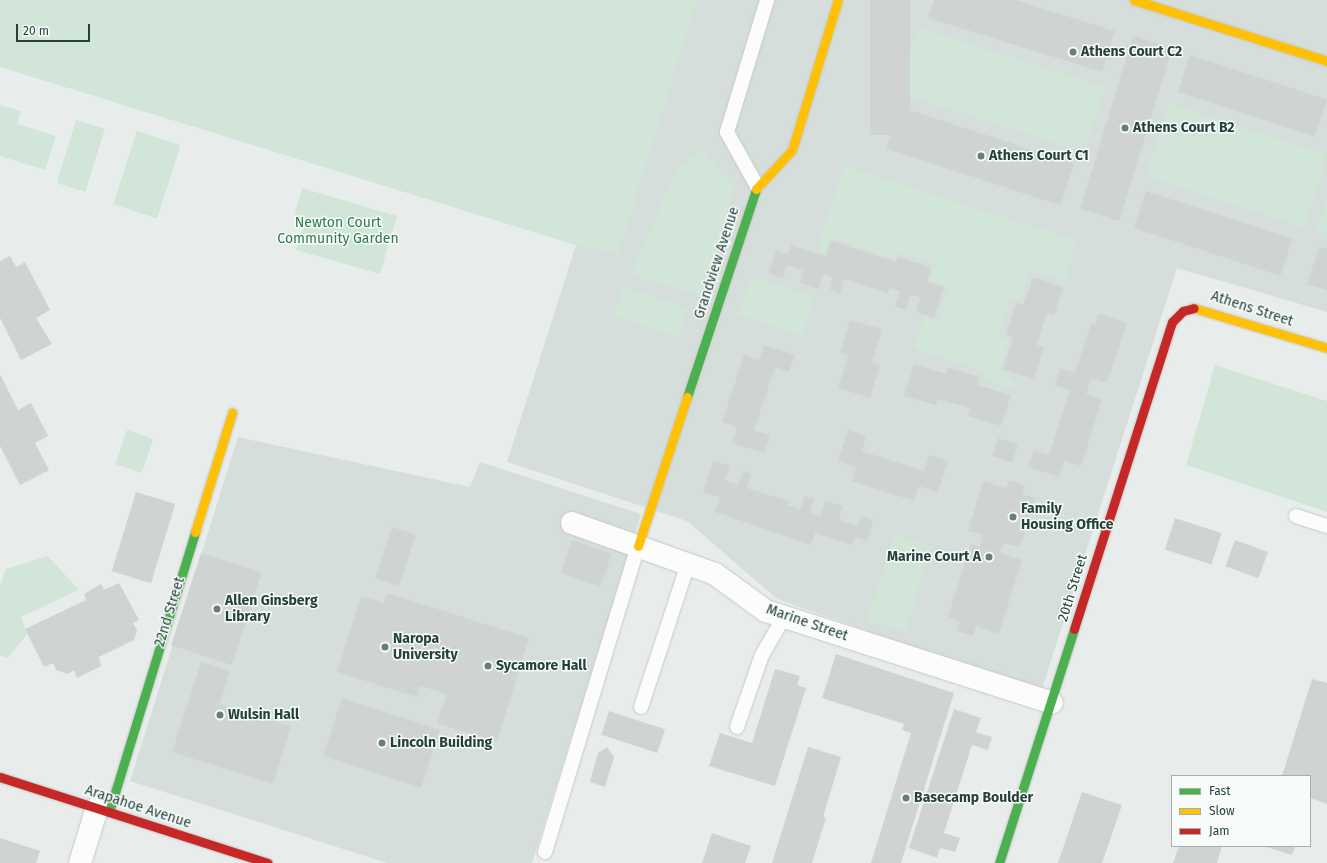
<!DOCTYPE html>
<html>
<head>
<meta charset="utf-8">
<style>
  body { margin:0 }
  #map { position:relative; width:1327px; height:863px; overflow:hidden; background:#e8edeb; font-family:"Fira Sans",sans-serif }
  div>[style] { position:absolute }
  .built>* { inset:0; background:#d6dedb }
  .green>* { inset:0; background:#d1e6d8; transform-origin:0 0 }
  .building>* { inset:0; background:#cfd4d2; transform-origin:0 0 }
  .roads { filter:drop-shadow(0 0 1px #c5cac8) drop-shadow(0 0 1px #c5cac8) }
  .lane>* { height:14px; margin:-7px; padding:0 7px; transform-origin:7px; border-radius:7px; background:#fcfcfc }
  .street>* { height:22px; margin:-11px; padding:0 11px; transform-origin:11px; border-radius:11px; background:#fcfcfc }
  .fast>* { height:9px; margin:-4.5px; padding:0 4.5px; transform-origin:4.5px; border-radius:4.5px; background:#4caf50 }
  .slow>* { height:9px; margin:-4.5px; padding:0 4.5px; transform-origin:4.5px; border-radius:4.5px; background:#ffc107 }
  .jam>* { height:9px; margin:-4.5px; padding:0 4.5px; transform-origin:4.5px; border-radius:4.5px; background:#c62828 }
  .dots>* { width:11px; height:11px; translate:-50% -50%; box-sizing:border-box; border:2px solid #f7fbf9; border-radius:50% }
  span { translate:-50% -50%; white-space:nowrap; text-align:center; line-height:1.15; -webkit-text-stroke:3px #f7fbf9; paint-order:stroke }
  .poi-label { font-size:14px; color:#24423a; font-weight:700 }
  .left { translate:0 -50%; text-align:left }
  .right { translate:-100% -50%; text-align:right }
  .park-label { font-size:14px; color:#2d7a4b }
  .street-label { font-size:14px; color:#24423a }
  .legend { position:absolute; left:1171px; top:775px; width:140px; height:72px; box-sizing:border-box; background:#f7fbf9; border:1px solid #a3b1ad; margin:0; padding:5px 7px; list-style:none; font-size:12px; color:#24423a }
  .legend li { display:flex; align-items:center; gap:8px; height:20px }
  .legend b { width:20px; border:1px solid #a3b1ad }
  .scale { position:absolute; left:16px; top:24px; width:74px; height:18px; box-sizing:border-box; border:2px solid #24423a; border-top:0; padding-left:5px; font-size:12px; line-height:14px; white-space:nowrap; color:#24423a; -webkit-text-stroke:3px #f7fbf9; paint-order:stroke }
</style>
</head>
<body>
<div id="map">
  <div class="built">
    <div style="clip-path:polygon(0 0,1327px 0,1327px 312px,1177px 268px,1041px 692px,777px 599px,687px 521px,507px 462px,576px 245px,298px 159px)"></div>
    <div style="clip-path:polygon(238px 437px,470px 487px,480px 462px,641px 514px,532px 863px,387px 863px,130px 781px)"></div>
  </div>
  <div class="green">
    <div style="clip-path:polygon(0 0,697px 0,618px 254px,576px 245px,0 67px)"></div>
    <div style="left:918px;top:27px;width:196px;height:68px;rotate:18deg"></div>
    <div style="left:1170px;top:104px;width:165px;height:76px;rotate:18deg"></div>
    <div style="clip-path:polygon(0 105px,21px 111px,17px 124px,56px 136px,45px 170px,0 156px)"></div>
    <div style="left:76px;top:120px;width:30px;height:66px;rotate:17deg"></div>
    <div style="left:137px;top:131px;width:46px;height:77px;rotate:18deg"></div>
    <div style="clip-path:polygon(701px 150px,735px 187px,701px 295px,631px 275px,677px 168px)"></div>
    <div style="clip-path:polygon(844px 166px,1077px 241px,1064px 281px,1030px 270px,1020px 300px,1011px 297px,998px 336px,1009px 340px,999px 369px,1014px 382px,1012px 389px,985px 380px,987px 372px,914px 348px,924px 317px,937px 321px,949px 286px,931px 280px,936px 265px,895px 252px,893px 258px,830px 237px,824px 253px,817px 250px)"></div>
    <div style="clip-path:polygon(302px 188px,397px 216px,380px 274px,296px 250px,305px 219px,294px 216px)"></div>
    <div style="clip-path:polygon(1327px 200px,1327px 234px,1317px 231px)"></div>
    <div style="left:751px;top:277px;width:67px;height:40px;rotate:18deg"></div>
    <div style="left:624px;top:287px;width:67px;height:31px;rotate:18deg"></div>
    <div style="clip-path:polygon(1215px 365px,1327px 401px,1327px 512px,1186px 465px)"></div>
    <div style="left:127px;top:430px;width:28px;height:36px;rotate:19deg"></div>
    <div style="left:894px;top:535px;width:39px;height:89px;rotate:17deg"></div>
    <div style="clip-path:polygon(48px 556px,79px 590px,21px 617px,27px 634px,8px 658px,0 656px,0 586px,6px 569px)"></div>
  </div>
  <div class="building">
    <div style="left:870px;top:0;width:40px;height:135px"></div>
    <div style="clip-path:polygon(934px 0,1015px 0,1115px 31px,1102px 72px,928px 18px)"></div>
    <div style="left:1133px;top:36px;width:41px;height:181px;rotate:17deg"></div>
    <div style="left:1190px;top:55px;width:144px;height:39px;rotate:18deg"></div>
    <div style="left:900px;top:107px;width:183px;height:44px;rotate:18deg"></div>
    <div style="left:1146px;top:191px;width:154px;height:39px;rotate:18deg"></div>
    <div style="clip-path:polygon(831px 241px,896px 262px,898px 257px,931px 267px,927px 282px,944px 287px,934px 318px,916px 312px,920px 298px,911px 294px,906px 310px,895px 307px,900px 291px,890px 288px,888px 293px,844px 279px,840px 294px,830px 290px,833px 277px,823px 274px,819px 289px,800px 283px,803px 270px,787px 265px,783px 278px,769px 273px,776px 250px,788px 254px,791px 245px,826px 257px)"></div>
    <div style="clip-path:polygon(1319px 247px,1327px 249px,1327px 290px,1307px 284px)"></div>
    <div style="clip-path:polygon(10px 256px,16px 267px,25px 262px,50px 310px,36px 318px,52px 344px,21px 360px,0 318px,0 261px)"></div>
    <div style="clip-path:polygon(1033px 277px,1063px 287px,1054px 315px,1047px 313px,1037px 345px,1044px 347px,1034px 379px,1003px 369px,1013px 337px,1006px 335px,1016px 303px,1023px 305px)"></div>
    <div style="clip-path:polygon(1098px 313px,1127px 323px,1107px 383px,1091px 378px,1086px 394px,1102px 399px,1081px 466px,1064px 461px,1059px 477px,1028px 467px,1034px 450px,1049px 455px,1070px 390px,1055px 386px,1060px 369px,1075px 373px,1091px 324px,1095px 325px)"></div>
    <div style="clip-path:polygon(850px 320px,882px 329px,872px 362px,880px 365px,870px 398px,838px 388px,848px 355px,840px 353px)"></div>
    <div style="clip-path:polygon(764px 345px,795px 355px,789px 372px,775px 367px,754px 430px,770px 435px,764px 453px,732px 443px,737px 427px,722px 422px,744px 355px,759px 360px)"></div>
    <div style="clip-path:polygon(914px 364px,946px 374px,948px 368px,980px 377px,977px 385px,1011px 395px,1001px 426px,968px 416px,970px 408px,938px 399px,936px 405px,904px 396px)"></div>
    <div style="clip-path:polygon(0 374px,18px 410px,31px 403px,48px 436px,35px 443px,49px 470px,20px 485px,0 446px)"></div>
    <div style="clip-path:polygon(848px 430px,866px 436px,862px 451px,924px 471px,929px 455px,948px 461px,938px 492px,919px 486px,914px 501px,852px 481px,856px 467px,838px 461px)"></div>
    <div style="left:998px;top:438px;width:21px;height:19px;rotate:17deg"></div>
    <div style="clip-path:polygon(713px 461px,730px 466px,725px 480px,738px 485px,743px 471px,751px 474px,747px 488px,789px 501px,788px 505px,800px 510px,805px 496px,814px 499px,810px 513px,820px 516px,825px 501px,843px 506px,839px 520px,858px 526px,861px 516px,873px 520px,867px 541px,855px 537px,853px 545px,815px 533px,811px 545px,715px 512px,720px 497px,703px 492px)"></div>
    <div style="clip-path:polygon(1009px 480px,1025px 485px,1022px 494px,1035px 498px,1020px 547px,1003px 543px,1000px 553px,1022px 560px,999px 634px,976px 626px,973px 636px,957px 631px,960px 621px,948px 617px,971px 544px,980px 547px,983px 535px,968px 531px,983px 481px,1006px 488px)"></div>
    <div style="left:136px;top:492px;width:41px;height:83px;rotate:17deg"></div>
    <div style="left:1175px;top:518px;width:49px;height:33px;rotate:18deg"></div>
    <div style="left:392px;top:527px;width:25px;height:54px;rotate:18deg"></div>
    <div style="left:572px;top:540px;width:42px;height:35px;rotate:19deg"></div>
    <div style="left:1235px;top:540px;width:35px;height:28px;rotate:20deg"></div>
    <div style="left:201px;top:553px;width:64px;height:97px;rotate:18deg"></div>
    <div style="clip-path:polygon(119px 583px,139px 620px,133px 623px,137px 630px,134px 640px,99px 657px,101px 666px,77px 678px,74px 670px,68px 674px,56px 670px,53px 663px,44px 667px,25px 629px,86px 600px,84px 594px,101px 584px,104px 590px)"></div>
    <div style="clip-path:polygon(387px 593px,529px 638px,497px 742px,437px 723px,447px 694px,420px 686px,417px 697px,337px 672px,361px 596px,384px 603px)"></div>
    <div style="clip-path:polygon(836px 654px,954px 693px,901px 863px,871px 863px,911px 733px,902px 730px,904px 724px,822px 698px)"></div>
    <div style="clip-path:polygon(201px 662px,230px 671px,220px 704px,291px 726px,273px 784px,172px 752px)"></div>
    <div style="clip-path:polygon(775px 669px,800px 676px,797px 685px,806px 688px,775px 786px,709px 766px,720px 733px,752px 743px)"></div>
    <div style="clip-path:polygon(1312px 679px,1327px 683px,1327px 804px,1310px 798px,1310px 776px,1282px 776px)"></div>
    <div style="left:342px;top:698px;width:103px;height:61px;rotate:18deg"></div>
    <div style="clip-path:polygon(954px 709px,981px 718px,976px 732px,992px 737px,988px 750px,972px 745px,944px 833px,960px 838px,955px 852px,940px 848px,937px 858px,909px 848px)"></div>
    <div style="left:609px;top:711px;width:59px;height:25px;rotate:18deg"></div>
    <div style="clip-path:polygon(607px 747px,614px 757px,605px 787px,590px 782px,598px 753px)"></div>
    <div style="clip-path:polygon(808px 747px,841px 757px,823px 817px,826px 818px,812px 863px,772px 863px)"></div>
    <div style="clip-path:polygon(1082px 792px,1122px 805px,1102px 863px,1058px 863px)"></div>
    <div style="clip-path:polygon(712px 833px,751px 846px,745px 863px,702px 863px)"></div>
    <div style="clip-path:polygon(0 838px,40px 851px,36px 863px,0 863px)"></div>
    <div style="clip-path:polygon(1179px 846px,1222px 846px,1217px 863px,1173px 863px)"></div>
    <div style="clip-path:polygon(1263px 846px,1295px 846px,1292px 855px)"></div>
  </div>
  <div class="roads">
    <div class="lane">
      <div style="left:757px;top:186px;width:62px;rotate:-119.1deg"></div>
      <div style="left:727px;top:132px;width:138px;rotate:-73.1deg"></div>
      <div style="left:1296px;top:516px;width:33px;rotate:18deg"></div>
      <div style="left:641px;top:707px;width:151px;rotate:-71.8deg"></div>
      <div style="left:737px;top:727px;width:76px;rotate:-70.9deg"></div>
      <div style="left:762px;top:655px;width:44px;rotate:-59.9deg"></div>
      <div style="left:545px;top:852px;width:320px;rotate:-73.1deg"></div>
    </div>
    <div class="street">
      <div style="left:572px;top:523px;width:152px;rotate:19.6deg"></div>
      <div style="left:715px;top:574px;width:63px;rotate:36deg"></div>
      <div style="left:766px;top:611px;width:300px;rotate:17.8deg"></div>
      <div style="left:80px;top:863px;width:58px;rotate:-72.8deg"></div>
    </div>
    <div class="fast">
      <div style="left:687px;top:397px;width:219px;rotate:-71.6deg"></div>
      <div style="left:109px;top:812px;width:293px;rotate:-72.9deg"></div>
      <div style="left:999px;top:863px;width:246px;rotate:-72.2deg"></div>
    </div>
    <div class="slow">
      <div style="left:1134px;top:0;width:202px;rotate:17.5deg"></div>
      <div style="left:756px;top:189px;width:53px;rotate:-47.3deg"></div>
      <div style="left:792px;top:150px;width:157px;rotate:-73deg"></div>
      <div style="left:1194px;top:308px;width:139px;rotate:16.7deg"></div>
      <div style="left:195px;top:532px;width:125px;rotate:-72.7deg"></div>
      <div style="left:638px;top:546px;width:157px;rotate:-71.8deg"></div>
    </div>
    <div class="jam">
      <div style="left:1074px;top:629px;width:322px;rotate:-72.3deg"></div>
      <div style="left:1172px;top:322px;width:16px;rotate:-45deg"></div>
      <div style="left:1183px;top:311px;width:11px;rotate:-15deg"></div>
      <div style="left:0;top:777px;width:281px;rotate:17.8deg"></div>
    </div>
  </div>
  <div class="dots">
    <div style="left:1073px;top:52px;background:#697e78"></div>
    <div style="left:1125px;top:128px;background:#697e78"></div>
    <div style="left:981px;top:156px;background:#697e78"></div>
    <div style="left:1013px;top:517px;background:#697e78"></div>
    <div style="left:989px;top:557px;background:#697e78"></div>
    <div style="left:217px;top:609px;background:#697e78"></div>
    <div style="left:385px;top:647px;background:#697e78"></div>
    <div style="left:488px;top:666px;background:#697e78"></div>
    <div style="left:220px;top:715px;background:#697e78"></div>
    <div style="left:382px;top:743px;background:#697e78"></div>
    <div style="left:906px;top:798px;background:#697e78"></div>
  </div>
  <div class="poi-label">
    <span class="left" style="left:1081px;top:52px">Athens Court C2</span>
    <span class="left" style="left:1133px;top:128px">Athens Court B2</span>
    <span class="left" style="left:989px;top:156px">Athens Court C1</span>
    <span class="left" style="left:1021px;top:517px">Family<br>Housing Office</span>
    <span class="right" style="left:981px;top:557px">Marine Court A</span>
    <span class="left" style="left:225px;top:609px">Allen Ginsberg<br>Library</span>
    <span class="left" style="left:393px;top:647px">Naropa<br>University</span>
    <span class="left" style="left:496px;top:666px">Sycamore Hall</span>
    <span class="left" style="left:228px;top:715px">Wulsin Hall</span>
    <span class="left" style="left:390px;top:743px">Lincoln Building</span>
    <span class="left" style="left:914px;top:798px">Basecamp Boulder</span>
  </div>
  <div class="park-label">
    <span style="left:338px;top:231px">Newton Court<br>Community Garden</span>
  </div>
  <div class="street-label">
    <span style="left:717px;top:263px;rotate:-72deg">Grandview Avenue</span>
    <span style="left:1252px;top:309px;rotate:18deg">Athens Street</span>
    <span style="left:1073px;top:588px;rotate:-73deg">20th Street</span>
    <span style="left:170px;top:612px;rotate:-73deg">22nd Street</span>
    <span style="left:807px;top:623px;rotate:19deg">Marine Street</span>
    <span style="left:138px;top:807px;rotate:18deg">Arapahoe Avenue</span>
  </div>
  <ul class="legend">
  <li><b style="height:5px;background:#4caf50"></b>Fast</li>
  <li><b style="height:5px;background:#ffc107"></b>Slow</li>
  <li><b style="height:5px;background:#c62828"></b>Jam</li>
  </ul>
  <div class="scale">20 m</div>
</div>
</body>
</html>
